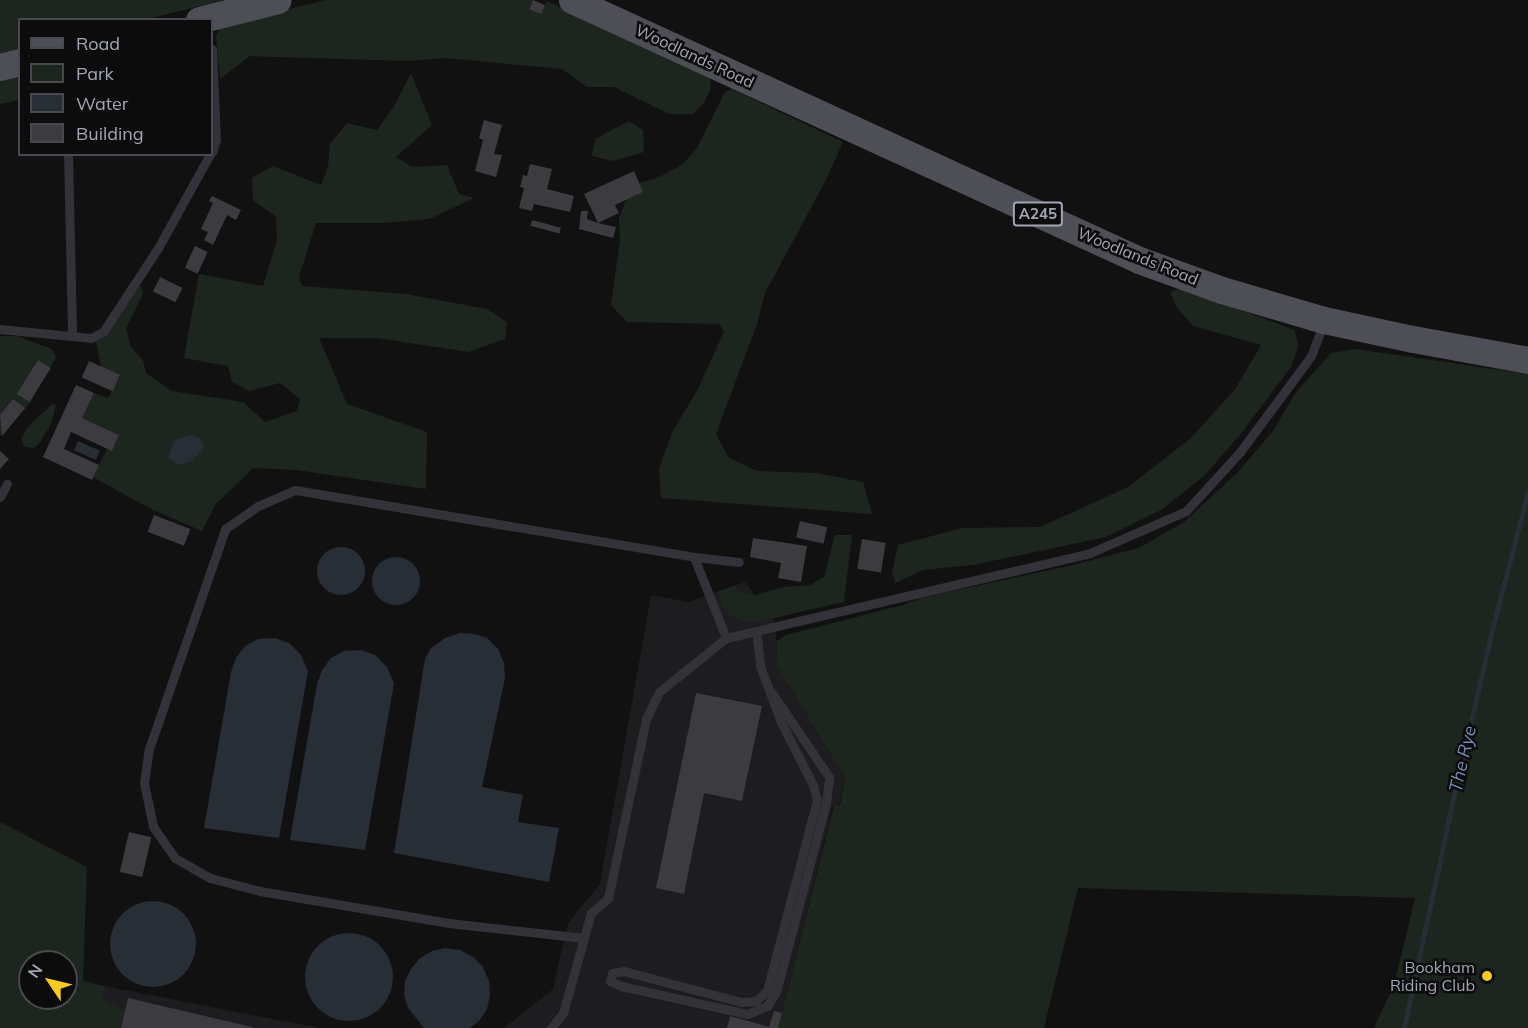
<!DOCTYPE html>
<html>
<head>
<meta charset="utf-8">
<style>
  body { margin:0 }
  #map { position:relative; width:1528px; height:1028px; overflow:hidden; background:#111112; font-family:Mulish,sans-serif }
  div>[style] { position:absolute }
  .built>* { inset:0; background:#1d1d1f }
  .green>* { inset:0; background:#1d251f }
  .water>* { inset:0; background:#272e36; transform-origin:0 0 }
  .round { border-radius:50% }
  .stream>* { height:5px; margin:-2.5px; padding:0 2.5px; transform-origin:2.5px; border-radius:2.5px; background:#272e36 }
  .building>* { inset:0; background:#3b3b40; transform-origin:0 0 }
  .lane>* { height:9px; margin:-4.5px; padding:0 4.5px; transform-origin:4.5px; border-radius:4.5px; background:#323238 }
  .primary>* { height:27px; margin:-13.5px; padding:0 13.5px; transform-origin:13.5px; border-radius:13.5px; background:#4e4e57 }
  .dots>* { width:16px; height:16px; translate:-50% -50%; box-sizing:border-box; border:3px solid #0c0c0d; border-radius:50% }
  span { translate:-50% -50%; white-space:nowrap; text-align:center; line-height:1.15; -webkit-text-stroke:5px #0c0c0d; paint-order:stroke }
  .shield-label span { padding:2px 4px; background:#0c0c0d; border:2px solid; border-radius:4px; -webkit-text-stroke-width:0 }
  .shield-label { font-size:15px; color:#a2a5b4; font-weight:700 }
  .street-label { font-size:16px; color:#a2a5b4 }
  .poi-label { font-size:16px; color:#a2a5b4 }
  .right { translate:-100% -50%; text-align:right }
  .water-label { font-size:18px; color:#768eb1; font-style:italic }
  .legend { position:absolute; left:18px; top:18px; width:195px; height:138px; box-sizing:border-box; background:#0c0c0d; border:2px solid #484950; margin:0; padding:8px 10px; list-style:none; font-size:18px; color:#a2a5b4 }
  .legend li { display:flex; align-items:center; gap:12px; height:30px }
  .legend b { width:30px; border:2px solid #484950 }
  .north { position:absolute; left:18px; top:950px; width:60px; height:60px; box-sizing:border-box; background:#0c0c0d; border:2px solid #484950; border-radius:50%; rotate:305deg; font-size:16px; font-weight:700; line-height:24px; text-align:center; color:#a2a5b4 }
  .north::after { content:''; display:block; margin:auto; width:21px; height:27px; background:#f8cb23; clip-path:polygon(50% 0,100% 100%,50% 72%,0 100%) }
</style>
</head>
<body>
<div id="map">
  <div class="built">
    <div style="clip-path:polygon(745px 582px,772px 617px,777px 641px,776px 665px,845px 778px,839px 805px,833px 805px,778px 1028px,504px 1028px,553px 989px,568px 923px,600px 884px,651px 595px,689px 602px)"></div>
    <div style="clip-path:polygon(83px 982px,104px 986px,319px 1028px,84px 1028px)"></div>
  </div>
  <div class="green">
    <div style="clip-path:polygon(0 0,225px 0,147px 19px,20px 20px,19px 52px,0 57px)"></div>
    <div style="clip-path:polygon(326px 0,533px 0,529px 9px,540px 14px,547px 1px,710px 78px,711px 88px,704px 103px,693px 114px,669px 114px,614px 87px,587px 87px,562px 69px,446px 58px,407px 61px,250px 56px,220px 79px,216px 36px,221px 25px)"></div>
    <div style="clip-path:polygon(19px 73px,19px 100px,0 104px,0 78px)"></div>
    <div style="clip-path:polygon(411px 73px,432px 125px,396px 157px,412px 167px,447px 165px,459px 194px,474px 198px,429px 219px,383px 223px,316px 223px,299px 277px,302px 286px,406px 294px,487px 309px,507px 322px,505px 339px,468px 352px,377px 338px,319px 338px,347px 404px,427px 432px,426px 489px,296px 470px,253px 468px,216px 504px,202px 531px,153px 510px,93px 477px,107px 449px,112px 451px,119px 435px,82px 418px,94px 393px,108px 398px,120px 376px,101px 367px,96px 341px,109px 330px,135px 289px,141px 286px,143px 294px,126px 328px,131px 347px,143px 360px,146px 373px,172px 391px,243px 402px,265px 422px,297px 411px,300px 399px,280px 383px,249px 391px,232px 382px,228px 366px,184px 358px,199px 274px,263px 286px,277px 240px,276px 217px,253px 200px,252px 178px,273px 166px,321px 185px,328px 167px,330px 144px,347px 123px,377px 130px,393px 108px)"></div>
    <div style="clip-path:polygon(732px 89px,843px 142px,825px 182px,765px 293px,757px 324px,716px 434px,729px 458px,757px 471px,816px 473px,863px 482px,872px 514px,661px 498px,659px 468px,673px 431px,698px 389px,724px 331px,719px 324px,627px 322px,611px 305px,620px 240px,619px 219px,626px 200px,643px 192px,639px 183px,657px 178px,682px 165px,697px 148px,725px 92px)"></div>
    <div style="clip-path:polygon(629px 121px,643px 130px,644px 152px,613px 161px,592px 156px,595px 139px)"></div>
    <div style="clip-path:polygon(1180px 288px,1295px 330px,1298px 347px,1291px 367px,1240px 435px,1204px 476px,1161px 510px,1106px 537px,973px 565px,923px 570px,895px 583px,892px 572px,898px 545px,962px 528px,1040px 527px,1128px 487px,1191px 438px,1236px 388px,1261px 345px,1193px 326px,1177px 308px,1170px 292px)"></div>
    <div style="clip-path:polygon(0 336px,17px 336px,52px 349px,56px 357px,30px 403px,2px 436px,0 435px)"></div>
    <div style="clip-path:polygon(1356px 349px,1528px 374px,1528px 1028px,1374px 1028px,1394px 985px,1415px 898px,1078px 888px,1044px 1028px,778px 1028px,834px 805px,840px 805px,845px 778px,776px 665px,777px 641px,786px 635px,903px 605px,924px 597px,1069px 566px,1139px 548px,1184px 522px,1238px 472px,1272px 432px,1297px 391px,1331px 353px)"></div>
    <div style="clip-path:polygon(53px 403px,56px 405px,51px 424px,38px 445px,33px 448px,25px 447px,21px 439px,27px 428px)"></div>
    <div style="clip-path:polygon(835px 535px,852px 535px,844px 602px,761px 621px,742px 621px,725px 612px,717px 592px,734px 586px,745px 595px,755px 595px,784px 587px,810px 585px,824px 577px)"></div>
    <div style="clip-path:polygon(evenodd,0 822px,87px 867px,83px 981px,104px 986px,103px 999px,125px 1010px,121px 1028px,0 1028px,0 822px,30px 962px,66px 962px,66px 998px,30px 998px,30px 962px)"></div>
  </div>
  <div class="water">
    <div style="clip-path:polygon(189px 435px,200px 438px,204px 448px,192px 461px,179px 465px,168px 458px,174px 441px)"></div>
    <div style="left:78px;top:441px;width:24px;height:10px;rotate:24deg"></div>
    <div class="round" style="left:317px;top:547px;width:48px;height:48px"></div>
    <div class="round" style="left:372px;top:557px;width:48px;height:48px"></div>
    <div style="clip-path:polygon(460px 633px,475px 634px,487px 638px,498px 649px,504px 663px,505px 678px,482px 787px,523px 795px,518px 822px,559px 828px,549px 882px,394px 853px,425px 659px,431px 648px,445px 638px)"></div>
    <div style="clip-path:polygon(275px 638px,289px 643px,301px 655px,308px 671px,279px 838px,204px 828px,231px 672px,236px 658px,245px 646px,258px 639px)"></div>
    <div style="clip-path:polygon(361px 650px,375px 655px,387px 667px,394px 683px,365px 850px,290px 840px,317px 684px,322px 670px,331px 658px,344px 651px)"></div>
    <div class="round" style="left:110px;top:901px;width:86px;height:86px"></div>
    <div class="round" style="left:305px;top:933px;width:88px;height:88px"></div>
    <div style="clip-path:polygon(445px 948px,460px 950px,473px 957px,483px 967px,489px 981px,490px 995px,487px 1009px,479px 1021px,470px 1028px,424px 1028px,408px 1008px,404px 995px,405px 981px,411px 969px,420px 958px,432px 951px)"></div>
  </div>
  <div class="stream">
    <div style="left:1404px;top:1028px;width:249px;rotate:-77.9deg"></div>
    <div style="left:1456px;top:785px;width:159px;rotate:-76.9deg"></div>
    <div style="left:1492px;top:630px;width:143px;rotate:-75.4deg"></div>
  </div>
  <div class="building">
    <div style="left:533px;top:0;width:13px;height:10px;rotate:23deg"></div>
    <div style="clip-path:polygon(484px 120px,502px 125px,494px 154px,502px 155px,496px 177px,475px 171px,483px 140px,479px 138px)"></div>
    <div style="clip-path:polygon(530px 164px,552px 169px,547px 189px,574px 196px,570px 212px,534px 204px,532px 211px,519px 208px,524px 188px,520px 187px,523px 175px,527px 176px)"></div>
    <div style="clip-path:polygon(634px 171px,643px 192px,615px 205px,619px 213px,598px 223px,616px 227px,613px 238px,579px 229px,581px 211px,588px 211px,587px 219px,598px 223px,584px 194px)"></div>
    <div style="clip-path:polygon(212px 196px,241px 210px,236px 220px,227px 215px,213px 245px,204px 240px,208px 232px,201px 229px,213px 203px,209px 201px)"></div>
    <div style="left:532px;top:220px;width:30px;height:6px;rotate:15deg"></div>
    <div style="left:195px;top:246px;width:14px;height:24px;rotate:25deg"></div>
    <div style="left:160px;top:277px;width:25px;height:16px;rotate:26deg"></div>
    <div style="left:38px;top:360px;width:15px;height:40px;rotate:32deg"></div>
    <div style="left:89px;top:361px;width:34px;height:18px;rotate:24deg"></div>
    <div style="clip-path:polygon(76px 385px,94px 393px,82px 418px,119px 435px,112px 451px,71px 432px,64px 449px,99px 465px,92px 480px,43px 457px)"></div>
    <div style="clip-path:polygon(13px 399px,25px 408px,2px 436px,0 415px)"></div>
    <div style="clip-path:polygon(0 451px,9px 459px,0 469px)"></div>
    <div style="left:154px;top:515px;width:39px;height:18px;rotate:21deg"></div>
    <div style="left:800px;top:521px;width:28px;height:17px;rotate:13deg"></div>
    <div style="clip-path:polygon(753px 538px,807px 546px,801px 582px,778px 578px,781px 563px,750px 557px)"></div>
    <div style="left:862px;top:539px;width:24px;height:30px;rotate:9deg"></div>
    <div style="clip-path:polygon(696px 693px,762px 706px,742px 801px,704px 793px,684px 894px,656px 888px)"></div>
    <div style="left:129px;top:832px;width:23px;height:41px;rotate:13deg"></div>
    <div style="clip-path:polygon(128px 998px,252px 1027px,252px 1028px,121px 1028px)"></div>
    <div style="clip-path:polygon(774px 1011px,782px 1013px,778px 1028px,727px 1028px,730px 1016px,769px 1027px)"></div>
  </div>
  <div class="lane">
    <div style="left:212px;top:49px;width:91px;rotate:87.5deg"></div>
    <div style="left:216px;top:140px;width:13px;rotate:108deg"></div>
    <div style="left:68px;top:154px;width:182px;rotate:88.7deg"></div>
    <div style="left:0;top:329px;width:91px;rotate:5.6deg"></div>
    <div style="left:91px;top:338px;width:13px;rotate:-27deg"></div>
    <div style="left:103px;top:332px;width:100px;rotate:-56.8deg"></div>
    <div style="left:158px;top:248px;width:107px;rotate:-61deg"></div>
    <div style="left:0;top:497px;width:15px;rotate:-62deg"></div>
    <div style="left:694px;top:557px;width:45px;rotate:6.3deg"></div>
    <div style="left:756px;top:631px;width:35px;rotate:83deg"></div>
    <div style="left:760px;top:666px;width:60px;rotate:69.4deg"></div>
    <div style="left:781px;top:722px;width:71px;rotate:63.1deg"></div>
    <div style="left:813px;top:785px;width:16px;rotate:75deg"></div>
    <div style="left:817px;top:800px;width:196px;rotate:104.7deg"></div>
    <div style="left:767px;top:990px;width:16px;rotate:135deg"></div>
    <div style="left:756px;top:1001px;width:15px;rotate:176deg"></div>
    <div style="left:741px;top:1002px;width:121px;rotate:-165.2deg"></div>
    <div style="left:624px;top:971px;width:12px;rotate:171deg"></div>
    <div style="left:612px;top:973px;width:8px;rotate:104deg"></div>
    <div style="left:610px;top:981px;width:12px;rotate:24deg"></div>
    <div style="left:621px;top:986px;width:129px;rotate:12.5deg"></div>
    <div style="left:747px;top:1014px;width:22px;rotate:-22deg"></div>
    <div style="left:767px;top:1006px;width:17px;rotate:-57deg"></div>
    <div style="left:776px;top:992px;width:196px;rotate:-75.2deg"></div>
    <div style="left:826px;top:803px;width:26px;rotate:-83deg"></div>
    <div style="left:829px;top:777px;width:102px;rotate:-124.2deg"></div>
    <div style="left:584px;top:938px;width:136px;rotate:-173.7deg"></div>
    <div style="left:449px;top:923px;width:192px;rotate:-170.4deg"></div>
    <div style="left:260px;top:891px;width:52px;rotate:-165.4deg"></div>
    <div style="left:210px;top:878px;width:40px;rotate:-150.3deg"></div>
    <div style="left:175px;top:858px;width:39px;rotate:-125deg"></div>
    <div style="left:153px;top:826px;width:44px;rotate:-101.8deg"></div>
    <div style="left:144px;top:783px;width:34px;rotate:-82deg"></div>
    <div style="left:149px;top:749px;width:233px;rotate:-70.9deg"></div>
    <div style="left:225px;top:529px;width:40px;rotate:-34.9deg"></div>
    <div style="left:258px;top:506px;width:40px;rotate:-23.4deg"></div>
    <div style="left:295px;top:490px;width:405px;rotate:9.5deg"></div>
    <div style="left:694px;top:557px;width:87px;rotate:68.4deg"></div>
    <div style="left:551px;top:1028px;width:19px;rotate:-51deg"></div>
    <div style="left:563px;top:1013px;width:104px;rotate:-74.4deg"></div>
    <div style="left:591px;top:913px;width:23px;rotate:-41deg"></div>
    <div style="left:608px;top:898px;width:183px;rotate:-78deg"></div>
    <div style="left:646px;top:719px;width:30px;rotate:-64deg"></div>
    <div style="left:659px;top:692px;width:86px;rotate:-38.9deg"></div>
    <div style="left:726px;top:638px;width:374px;rotate:-13.1deg"></div>
    <div style="left:1090px;top:553px;width:105px;rotate:-23.6deg"></div>
    <div style="left:1186px;top:511px;width:80px;rotate:-47.5deg"></div>
    <div style="left:1240px;top:452px;width:119px;rotate:-53.5deg"></div>
    <div style="left:1311px;top:356px;width:36px;rotate:-69deg"></div>
  </div>
  <div class="primary">
    <div style="left:572px;top:0;width:624px;rotate:24.63deg"></div>
    <div style="left:1139px;top:260px;width:88px;rotate:19.9deg"></div>
    <div style="left:1222px;top:290px;width:106px;rotate:16.4deg"></div>
    <div style="left:1324px;top:320px;width:91px;rotate:12.1deg"></div>
    <div style="left:1413px;top:339px;width:117px;rotate:10.3deg"></div>
    <div style="left:199px;top:20px;width:81px;rotate:-14.2deg"></div>
    <div style="left:0;top:67px;width:21px;rotate:-14deg"></div>
  </div>
  <div class="dots">
    <div style="left:1487px;top:976px;background:#f8cb23"></div>
  </div>
  <div class="shield-label">
    <span style="left:1038px;top:214px">A245</span>
  </div>
  <div class="street-label">
    <span style="left:695px;top:56px;rotate:25deg">Woodlands Road</span>
    <span style="left:1138px;top:256px;rotate:22deg">Woodlands Road</span>
  </div>
  <div class="poi-label">
    <span class="right" style="left:1475px;top:976px">Bookham<br>Riding Club</span>
  </div>
  <div class="water-label">
    <span style="left:1463px;top:759px;rotate:-77deg">The Rye</span>
  </div>
  <ul class="legend">
  <li><b style="height:8px;background:#4e4e57"></b>Road</li>
  <li><b style="height:16px;background:#1d251f"></b>Park</li>
  <li><b style="height:16px;background:#272e36"></b>Water</li>
  <li><b style="height:16px;background:#3b3b40"></b>Building</li>
  </ul>
  <div class="north">N</div>
</div>
</body>
</html>
